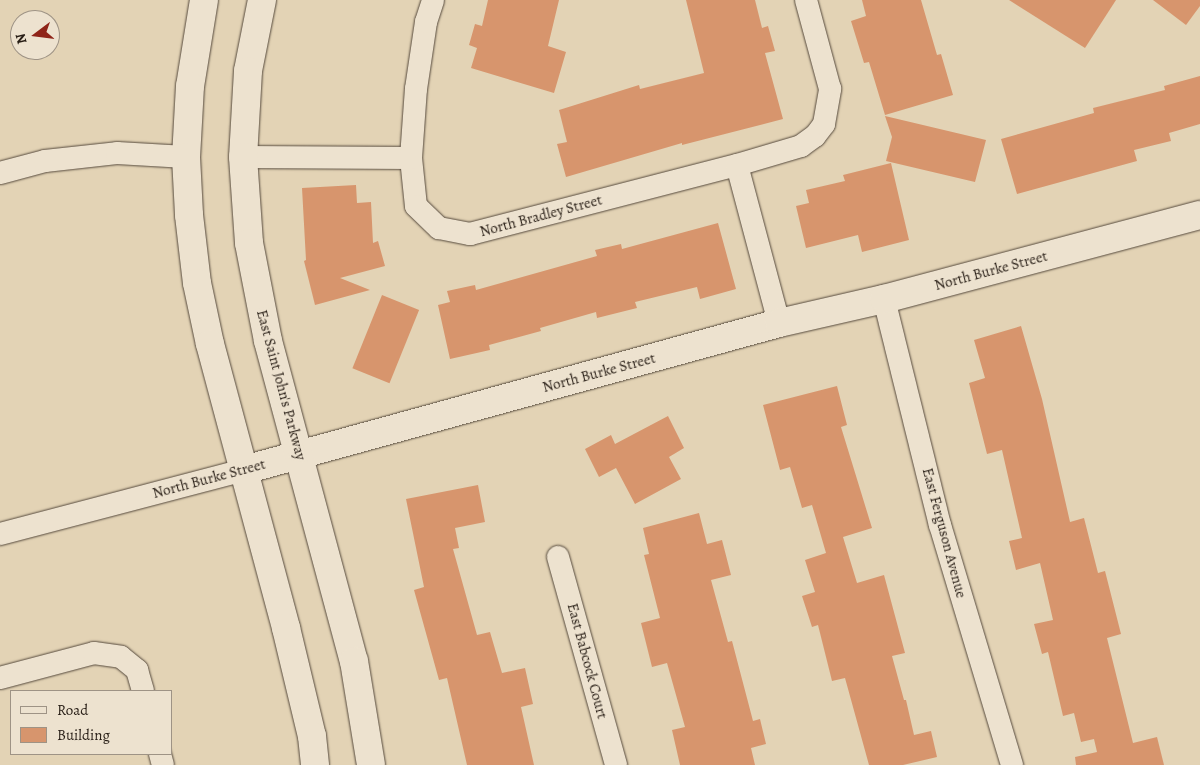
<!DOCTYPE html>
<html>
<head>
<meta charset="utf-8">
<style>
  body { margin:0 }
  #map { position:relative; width:1200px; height:765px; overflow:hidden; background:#e3d3b5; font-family:Alegreya,serif }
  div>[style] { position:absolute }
  .building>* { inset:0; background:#d7956d; transform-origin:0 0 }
  .roads { filter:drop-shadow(0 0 1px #564a3d) drop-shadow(0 0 1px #564a3d) }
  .minor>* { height:22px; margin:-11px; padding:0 11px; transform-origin:11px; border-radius:11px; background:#ede2cf }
  .tertiary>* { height:28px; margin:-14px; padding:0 14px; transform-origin:14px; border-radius:14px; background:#ede2cf }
  .secondary>* { height:28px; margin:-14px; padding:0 14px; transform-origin:14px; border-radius:14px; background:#ede2cf }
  span { translate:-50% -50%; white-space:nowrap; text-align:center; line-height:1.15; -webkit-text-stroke:4.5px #ede2cf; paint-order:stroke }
  .street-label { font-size:15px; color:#271d15 }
  .legend { position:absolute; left:10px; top:690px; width:162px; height:65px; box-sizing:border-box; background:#ede2cf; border:1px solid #9e9385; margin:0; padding:6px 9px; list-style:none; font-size:15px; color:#271d15 }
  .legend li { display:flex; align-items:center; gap:10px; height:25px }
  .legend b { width:25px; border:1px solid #9e9385 }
  .north { position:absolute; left:10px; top:10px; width:50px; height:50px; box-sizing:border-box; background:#ede2cf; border:1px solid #9e9385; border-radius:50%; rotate:255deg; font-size:14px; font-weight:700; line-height:20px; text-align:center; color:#271d15 }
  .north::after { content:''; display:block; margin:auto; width:18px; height:22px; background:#8f2418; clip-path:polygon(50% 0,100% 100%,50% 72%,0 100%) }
</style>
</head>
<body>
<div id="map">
  <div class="building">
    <div style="clip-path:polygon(488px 0,559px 0,548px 46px,566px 52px,554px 93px,471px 68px,477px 48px,469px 45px,475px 24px,482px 26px)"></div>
    <div style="clip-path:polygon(686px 0,755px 0,762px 28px,768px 26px,775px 51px,765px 53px,783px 119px,682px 145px,682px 143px,566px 177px,557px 144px,567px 142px,559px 110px,639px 85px,640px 89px,704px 73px)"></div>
    <div style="clip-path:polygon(862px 0,921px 0,937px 55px,941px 54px,953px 95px,885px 115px,869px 62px,864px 63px,851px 21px,866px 16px)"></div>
    <div style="clip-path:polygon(1009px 0,1116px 0,1085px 48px)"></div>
    <div style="clip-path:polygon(1153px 0,1200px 0,1200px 6px,1186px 25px)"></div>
    <div style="clip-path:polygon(1200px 76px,1200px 124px,1169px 133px,1171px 141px,1134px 150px,1137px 161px,1017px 194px,1001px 139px,1094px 113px,1093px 108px,1165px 90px,1164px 86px)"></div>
    <div style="clip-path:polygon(885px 116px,986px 140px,975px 182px,886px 161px,892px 137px)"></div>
    <div style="clip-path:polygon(891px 163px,909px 240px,862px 252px,858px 235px,806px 248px,796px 206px,809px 203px,806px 190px,845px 181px,843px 175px)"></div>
    <div style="clip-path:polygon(356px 185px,357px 203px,371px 202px,373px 243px,378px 241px,385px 266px,340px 278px,370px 290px,315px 305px,304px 261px,306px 260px,302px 188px)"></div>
    <div style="clip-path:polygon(718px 223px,736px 289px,700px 299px,697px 287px,635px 302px,637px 308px,597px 318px,596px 312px,540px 328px,541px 331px,489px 345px,490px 350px,450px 359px,438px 305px,450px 302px,447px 291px,475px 285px,476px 290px,597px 256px,595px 250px,621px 244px,622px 249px)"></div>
    <div style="left:382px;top:295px;width:40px;height:79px;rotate:22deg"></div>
    <div style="clip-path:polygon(1021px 326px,1042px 399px,1070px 522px,1084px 518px,1098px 573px,1105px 571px,1121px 634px,1107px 638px,1133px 743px,1157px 737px,1164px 765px,1076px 765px,1075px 757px,1097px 752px,1094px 739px,1081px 742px,1074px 713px,1063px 716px,1048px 652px,1042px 654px,1034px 624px,1053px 620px,1040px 563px,1016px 570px,1009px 541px,1022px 538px,1002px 450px,987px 454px,969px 383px,985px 378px,974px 340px)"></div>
    <div style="clip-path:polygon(837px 386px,847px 425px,841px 427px,872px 528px,843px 537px,857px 583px,884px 575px,905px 653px,892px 656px,904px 700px,906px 700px,914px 735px,931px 731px,937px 757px,903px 765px,869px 765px,845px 678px,832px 681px,818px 625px,812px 627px,802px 596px,815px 592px,805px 560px,826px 553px,812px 505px,802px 508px,790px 467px,780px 470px,763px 405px)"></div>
    <div style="clip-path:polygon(668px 416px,684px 448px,669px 457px,681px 479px,635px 504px,616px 468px,599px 477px,585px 449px,611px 435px,615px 444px)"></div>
    <div style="clip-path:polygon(478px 485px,485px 522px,455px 528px,459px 548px,453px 549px,477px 635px,490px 632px,502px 673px,525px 668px,533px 704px,521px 707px,534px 765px,467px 765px,447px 678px,439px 680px,414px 590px,424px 587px,406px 499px)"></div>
    <div style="clip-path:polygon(699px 513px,707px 544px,722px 540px,731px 575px,711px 580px,728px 642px,732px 641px,753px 721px,760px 719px,766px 744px,751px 748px,755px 765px,680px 765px,672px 730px,685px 727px,667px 663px,652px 667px,641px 623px,660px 618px,644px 555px,649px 554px,643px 528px)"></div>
  </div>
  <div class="roads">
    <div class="minor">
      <div style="left:243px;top:157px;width:168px;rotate:0.3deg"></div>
      <div style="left:411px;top:158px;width:48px;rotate:84.1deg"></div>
      <div style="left:416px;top:206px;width:32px;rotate:44deg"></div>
      <div style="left:439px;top:228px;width:32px;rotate:11deg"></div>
      <div style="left:470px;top:234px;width:276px;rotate:-14.5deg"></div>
      <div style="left:411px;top:158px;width:69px;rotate:-85.9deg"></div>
      <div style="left:416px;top:89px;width:68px;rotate:-81.5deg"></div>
      <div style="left:426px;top:22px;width:23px;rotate:-72deg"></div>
      <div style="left:0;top:173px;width:47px;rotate:-14.9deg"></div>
      <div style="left:45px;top:161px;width:72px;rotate:-6.3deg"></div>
      <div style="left:117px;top:153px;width:69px;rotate:3.3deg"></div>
      <div style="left:884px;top:299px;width:233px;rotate:76.1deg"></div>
      <div style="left:940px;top:525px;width:251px;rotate:73.3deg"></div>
      <div style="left:779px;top:323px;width:163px;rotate:-104.9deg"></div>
      <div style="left:737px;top:165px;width:67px;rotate:-16.5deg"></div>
      <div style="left:801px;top:146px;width:17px;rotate:-36deg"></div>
      <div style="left:815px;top:136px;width:15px;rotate:-53deg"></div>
      <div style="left:824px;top:124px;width:36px;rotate:-80deg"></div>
      <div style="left:830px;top:89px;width:92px;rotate:-105.1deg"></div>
      <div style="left:0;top:534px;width:252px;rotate:-14.7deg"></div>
      <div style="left:558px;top:557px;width:216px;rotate:74.4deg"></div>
      <div style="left:0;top:678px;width:97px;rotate:-14.9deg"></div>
      <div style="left:94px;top:653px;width:27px;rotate:8deg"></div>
      <div style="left:121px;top:657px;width:21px;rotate:39deg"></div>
      <div style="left:137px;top:670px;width:22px;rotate:74deg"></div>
      <div style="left:160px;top:754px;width:11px;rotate:75deg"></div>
    </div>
    <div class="tertiary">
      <div style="left:244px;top:470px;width:555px;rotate:-15.36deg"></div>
      <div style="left:779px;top:323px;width:108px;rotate:-12.9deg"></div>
      <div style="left:884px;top:299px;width:327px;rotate:-14.9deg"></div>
    </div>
    <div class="secondary">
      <div style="left:204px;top:0;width:87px;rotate:99.2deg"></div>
      <div style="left:190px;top:86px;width:71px;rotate:93.2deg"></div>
      <div style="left:186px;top:157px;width:58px;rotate:87deg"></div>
      <div style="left:189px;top:215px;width:68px;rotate:83.3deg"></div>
      <div style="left:197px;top:283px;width:62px;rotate:78deg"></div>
      <div style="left:210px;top:344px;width:294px;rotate:75deg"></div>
      <div style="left:286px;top:628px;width:111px;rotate:76.5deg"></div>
      <div style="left:312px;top:736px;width:29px;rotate:84deg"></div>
      <div style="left:262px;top:0;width:72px;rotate:101.2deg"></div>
      <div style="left:248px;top:71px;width:86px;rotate:93.3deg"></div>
      <div style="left:243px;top:157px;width:86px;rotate:86deg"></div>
      <div style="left:249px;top:243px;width:100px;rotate:79deg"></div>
      <div style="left:268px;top:341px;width:331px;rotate:75deg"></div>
      <div style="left:354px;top:661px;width:105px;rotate:80.7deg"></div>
    </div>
  </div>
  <div class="street-label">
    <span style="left:541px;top:216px;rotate:-15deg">North Bradley Street</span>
    <span style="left:991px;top:271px;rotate:-15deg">North Burke Street</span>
    <span style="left:599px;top:373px;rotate:-15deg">North Burke Street</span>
    <span style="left:281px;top:385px;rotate:75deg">East Saint John's Parkway</span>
    <span style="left:209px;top:479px;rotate:-15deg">North Burke Street</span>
    <span style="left:944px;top:533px;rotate:75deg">East Ferguson Avenue</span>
    <span style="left:587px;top:661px;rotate:75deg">East Babcock Court</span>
  </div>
  <ul class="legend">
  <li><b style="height:6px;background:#ede2cf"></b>Road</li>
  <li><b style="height:14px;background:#d7956d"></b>Building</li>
  </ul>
  <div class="north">N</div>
</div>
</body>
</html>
